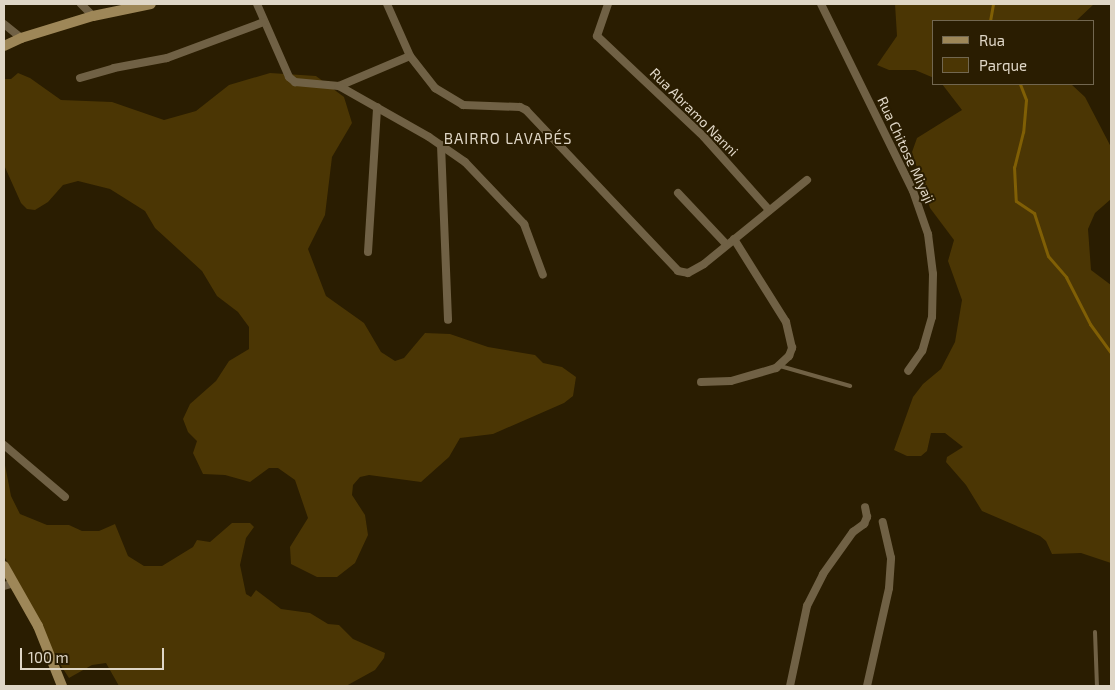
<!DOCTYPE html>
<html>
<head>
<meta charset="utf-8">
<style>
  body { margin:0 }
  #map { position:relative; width:1115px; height:690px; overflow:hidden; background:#2a1d01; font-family:"Exo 2",sans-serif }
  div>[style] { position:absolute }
  .green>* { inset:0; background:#4b3604 }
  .stream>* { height:3px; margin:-1.5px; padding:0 1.5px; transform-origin:1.5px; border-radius:1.5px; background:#805f05 }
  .lane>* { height:4px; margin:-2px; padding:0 2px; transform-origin:2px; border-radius:2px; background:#706145 }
  .street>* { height:8px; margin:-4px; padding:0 4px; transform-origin:4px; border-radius:4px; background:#706145 }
  .secondary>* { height:10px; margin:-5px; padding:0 5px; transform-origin:5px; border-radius:5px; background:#9e8758 }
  span { translate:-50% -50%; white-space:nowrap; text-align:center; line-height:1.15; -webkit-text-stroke:4px #2a1d01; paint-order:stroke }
  .street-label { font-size:14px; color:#dfd6c6 }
  .neighbourhood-label { font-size:15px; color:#dfd6c6; letter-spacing:1px }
  .frame { position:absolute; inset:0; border:5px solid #dfd6c6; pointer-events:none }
  .legend { position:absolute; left:932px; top:20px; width:162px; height:65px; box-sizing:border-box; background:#2a1d01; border:1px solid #726750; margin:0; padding:6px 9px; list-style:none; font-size:15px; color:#dfd6c6 }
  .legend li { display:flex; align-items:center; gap:10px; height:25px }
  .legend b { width:25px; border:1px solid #726750 }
  .scale { position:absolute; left:20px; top:648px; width:144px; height:22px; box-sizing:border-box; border:2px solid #dfd6c6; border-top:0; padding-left:6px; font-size:15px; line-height:18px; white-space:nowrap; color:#dfd6c6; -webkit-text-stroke:4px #2a1d01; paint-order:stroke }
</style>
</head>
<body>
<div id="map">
  <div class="green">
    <div style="clip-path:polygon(895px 4px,1094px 4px,1076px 21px,934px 21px,934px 78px,915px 70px,889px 70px,877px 65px,897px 36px)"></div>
    <div style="clip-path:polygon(18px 73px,30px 78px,61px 100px,112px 102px,164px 120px,196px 111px,229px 85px,270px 73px,316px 76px,344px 97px,352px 123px,332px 157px,325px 215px,308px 249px,326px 296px,364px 323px,381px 352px,395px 361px,404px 358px,425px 333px,450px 334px,488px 347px,535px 355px,543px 363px,562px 367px,576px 377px,573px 396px,564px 403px,493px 434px,460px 438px,449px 457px,421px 482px,369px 475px,360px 477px,353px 485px,352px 495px,365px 515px,368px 535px,355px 563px,337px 577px,317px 577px,291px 564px,290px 547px,308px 518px,295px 480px,278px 468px,269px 468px,250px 482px,225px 475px,203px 474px,193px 453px,197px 441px,188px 432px,183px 419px,190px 404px,216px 381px,229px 361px,249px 349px,249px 327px,238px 312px,217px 296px,202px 271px,155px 228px,145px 211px,110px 189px,78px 181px,63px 185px,48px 202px,35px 210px,27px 209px,21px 203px,4px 165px,4px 79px,11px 79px)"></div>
    <div style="clip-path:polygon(942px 84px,1071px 84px,1085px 97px,1111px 147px,1111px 199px,1095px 213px,1088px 229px,1091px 270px,1111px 285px,1111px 563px,1081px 553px,1052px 554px,1046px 541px,1040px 536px,982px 511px,966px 485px,946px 462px,947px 457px,963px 447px,945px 433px,931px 433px,927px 451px,921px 456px,907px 456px,894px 450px,913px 397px,923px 384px,941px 369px,955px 342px,962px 300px,948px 261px,954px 240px,930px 208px,912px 152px,917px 138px,962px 110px)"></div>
    <div style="clip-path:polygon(4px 460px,11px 496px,20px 514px,47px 525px,69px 525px,82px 531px,99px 531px,115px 524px,128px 556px,144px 566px,162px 566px,193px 547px,197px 540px,210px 542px,232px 523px,250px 523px,254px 527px,246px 538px,240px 565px,246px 594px,251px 597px,256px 590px,281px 609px,310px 613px,328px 624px,339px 625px,353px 639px,385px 653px,384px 658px,375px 670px,346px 686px,119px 686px,106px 663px,92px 665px,69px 678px,45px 641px,32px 607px,4px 556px)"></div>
  </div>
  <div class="stream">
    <div style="left:990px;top:21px;width:17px;rotate:-80deg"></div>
    <div style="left:1020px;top:84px;width:17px;rotate:69deg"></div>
    <div style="left:1026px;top:100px;width:32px;rotate:95deg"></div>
    <div style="left:1023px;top:132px;width:36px;rotate:104deg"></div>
    <div style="left:1014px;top:167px;width:34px;rotate:87deg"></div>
    <div style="left:1016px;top:201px;width:22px;rotate:34deg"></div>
    <div style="left:1034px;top:213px;width:45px;rotate:72deg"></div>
    <div style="left:1048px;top:256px;width:28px;rotate:49deg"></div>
    <div style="left:1066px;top:277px;width:53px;rotate:62.9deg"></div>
    <div style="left:1090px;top:324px;width:36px;rotate:54deg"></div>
  </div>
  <div class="lane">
    <div style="left:780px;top:366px;width:73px;rotate:15.9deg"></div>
    <div style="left:1095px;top:632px;width:54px;rotate:87.9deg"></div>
  </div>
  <div class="street">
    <div style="left:81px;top:4px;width:17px;rotate:45deg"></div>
    <div style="left:257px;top:4px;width:80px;rotate:66.3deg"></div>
    <div style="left:289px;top:77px;width:8px;rotate:40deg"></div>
    <div style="left:295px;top:82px;width:44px;rotate:5.2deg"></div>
    <div style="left:339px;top:86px;width:77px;rotate:-22.9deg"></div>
    <div style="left:387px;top:4px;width:57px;rotate:66.1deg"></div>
    <div style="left:410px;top:56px;width:41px;rotate:52deg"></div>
    <div style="left:435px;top:88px;width:33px;rotate:31deg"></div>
    <div style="left:463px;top:105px;width:57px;rotate:2deg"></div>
    <div style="left:520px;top:107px;width:7px;rotate:27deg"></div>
    <div style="left:526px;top:110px;width:221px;rotate:46.6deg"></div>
    <div style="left:678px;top:271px;width:10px;rotate:11deg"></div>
    <div style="left:688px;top:273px;width:18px;rotate:-29deg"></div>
    <div style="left:704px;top:264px;width:133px;rotate:-39.2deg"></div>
    <div style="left:608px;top:4px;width:34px;rotate:109deg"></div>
    <div style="left:597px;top:36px;width:147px;rotate:43.3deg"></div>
    <div style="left:704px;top:137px;width:98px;rotate:48.3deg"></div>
    <div style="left:821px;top:4px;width:208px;rotate:63.8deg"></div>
    <div style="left:913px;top:191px;width:46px;rotate:70.8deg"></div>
    <div style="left:928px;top:234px;width:40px;rotate:82.9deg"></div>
    <div style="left:933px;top:274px;width:43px;rotate:91.3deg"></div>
    <div style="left:932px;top:317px;width:35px;rotate:106deg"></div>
    <div style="left:922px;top:351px;width:24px;rotate:125deg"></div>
    <div style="left:4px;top:24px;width:22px;rotate:39deg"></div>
    <div style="left:80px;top:78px;width:35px;rotate:-16deg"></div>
    <div style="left:114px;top:68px;width:54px;rotate:-10.7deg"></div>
    <div style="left:167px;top:58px;width:103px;rotate:-20.4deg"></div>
    <div style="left:339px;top:86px;width:103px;rotate:29.5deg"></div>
    <div style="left:429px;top:137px;width:44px;rotate:34.8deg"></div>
    <div style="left:465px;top:162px;width:86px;rotate:46.4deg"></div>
    <div style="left:524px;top:224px;width:54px;rotate:69.6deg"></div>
    <div style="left:441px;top:145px;width:175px;rotate:87.7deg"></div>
    <div style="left:678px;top:193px;width:71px;rotate:46.7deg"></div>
    <div style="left:368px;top:252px;width:145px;rotate:-86.4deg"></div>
    <div style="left:701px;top:382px;width:30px;rotate:-2deg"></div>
    <div style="left:731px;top:381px;width:47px;rotate:-16.1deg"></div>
    <div style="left:776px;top:368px;width:18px;rotate:-43deg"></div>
    <div style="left:789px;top:356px;width:9px;rotate:-69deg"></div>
    <div style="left:792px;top:348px;width:27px;rotate:-103deg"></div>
    <div style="left:786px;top:322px;width:98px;rotate:-122.1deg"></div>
    <div style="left:4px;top:445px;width:80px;rotate:40.4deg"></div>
    <div style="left:4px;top:586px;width:10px;rotate:-17deg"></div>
    <div style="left:790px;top:686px;width:82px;rotate:-78deg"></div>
    <div style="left:807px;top:606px;width:36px;rotate:-63deg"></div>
    <div style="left:823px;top:574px;width:52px;rotate:-54.5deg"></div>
    <div style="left:853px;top:532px;width:14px;rotate:-36deg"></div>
    <div style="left:864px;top:524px;width:8px;rotate:-67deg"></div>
    <div style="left:867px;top:517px;width:10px;rotate:-101deg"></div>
    <div style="left:867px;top:686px;width:100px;rotate:-77.3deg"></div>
    <div style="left:889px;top:588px;width:30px;rotate:-86deg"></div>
    <div style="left:891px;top:558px;width:37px;rotate:-103deg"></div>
  </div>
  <div class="secondary">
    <div style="left:4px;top:46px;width:19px;rotate:-25deg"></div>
    <div style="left:21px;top:38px;width:75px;rotate:-17deg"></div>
    <div style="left:93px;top:16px;width:59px;rotate:-11.7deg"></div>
    <div style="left:4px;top:566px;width:69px;rotate:60.5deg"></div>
    <div style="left:38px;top:626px;width:65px;rotate:68.2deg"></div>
  </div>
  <div class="street-label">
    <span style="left:694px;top:112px;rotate:45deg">Rua Abramo Nanni</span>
    <span style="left:906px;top:150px;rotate:65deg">Rua Chitose Miyaji</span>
  </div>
  <div class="neighbourhood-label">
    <span style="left:508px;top:139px">BAIRRO LAVAPÉS</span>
  </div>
  <div class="frame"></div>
  <ul class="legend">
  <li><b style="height:6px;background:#9e8758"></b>Rua</li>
  <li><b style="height:14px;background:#4b3604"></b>Parque</li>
  </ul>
  <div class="scale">100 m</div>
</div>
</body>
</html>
